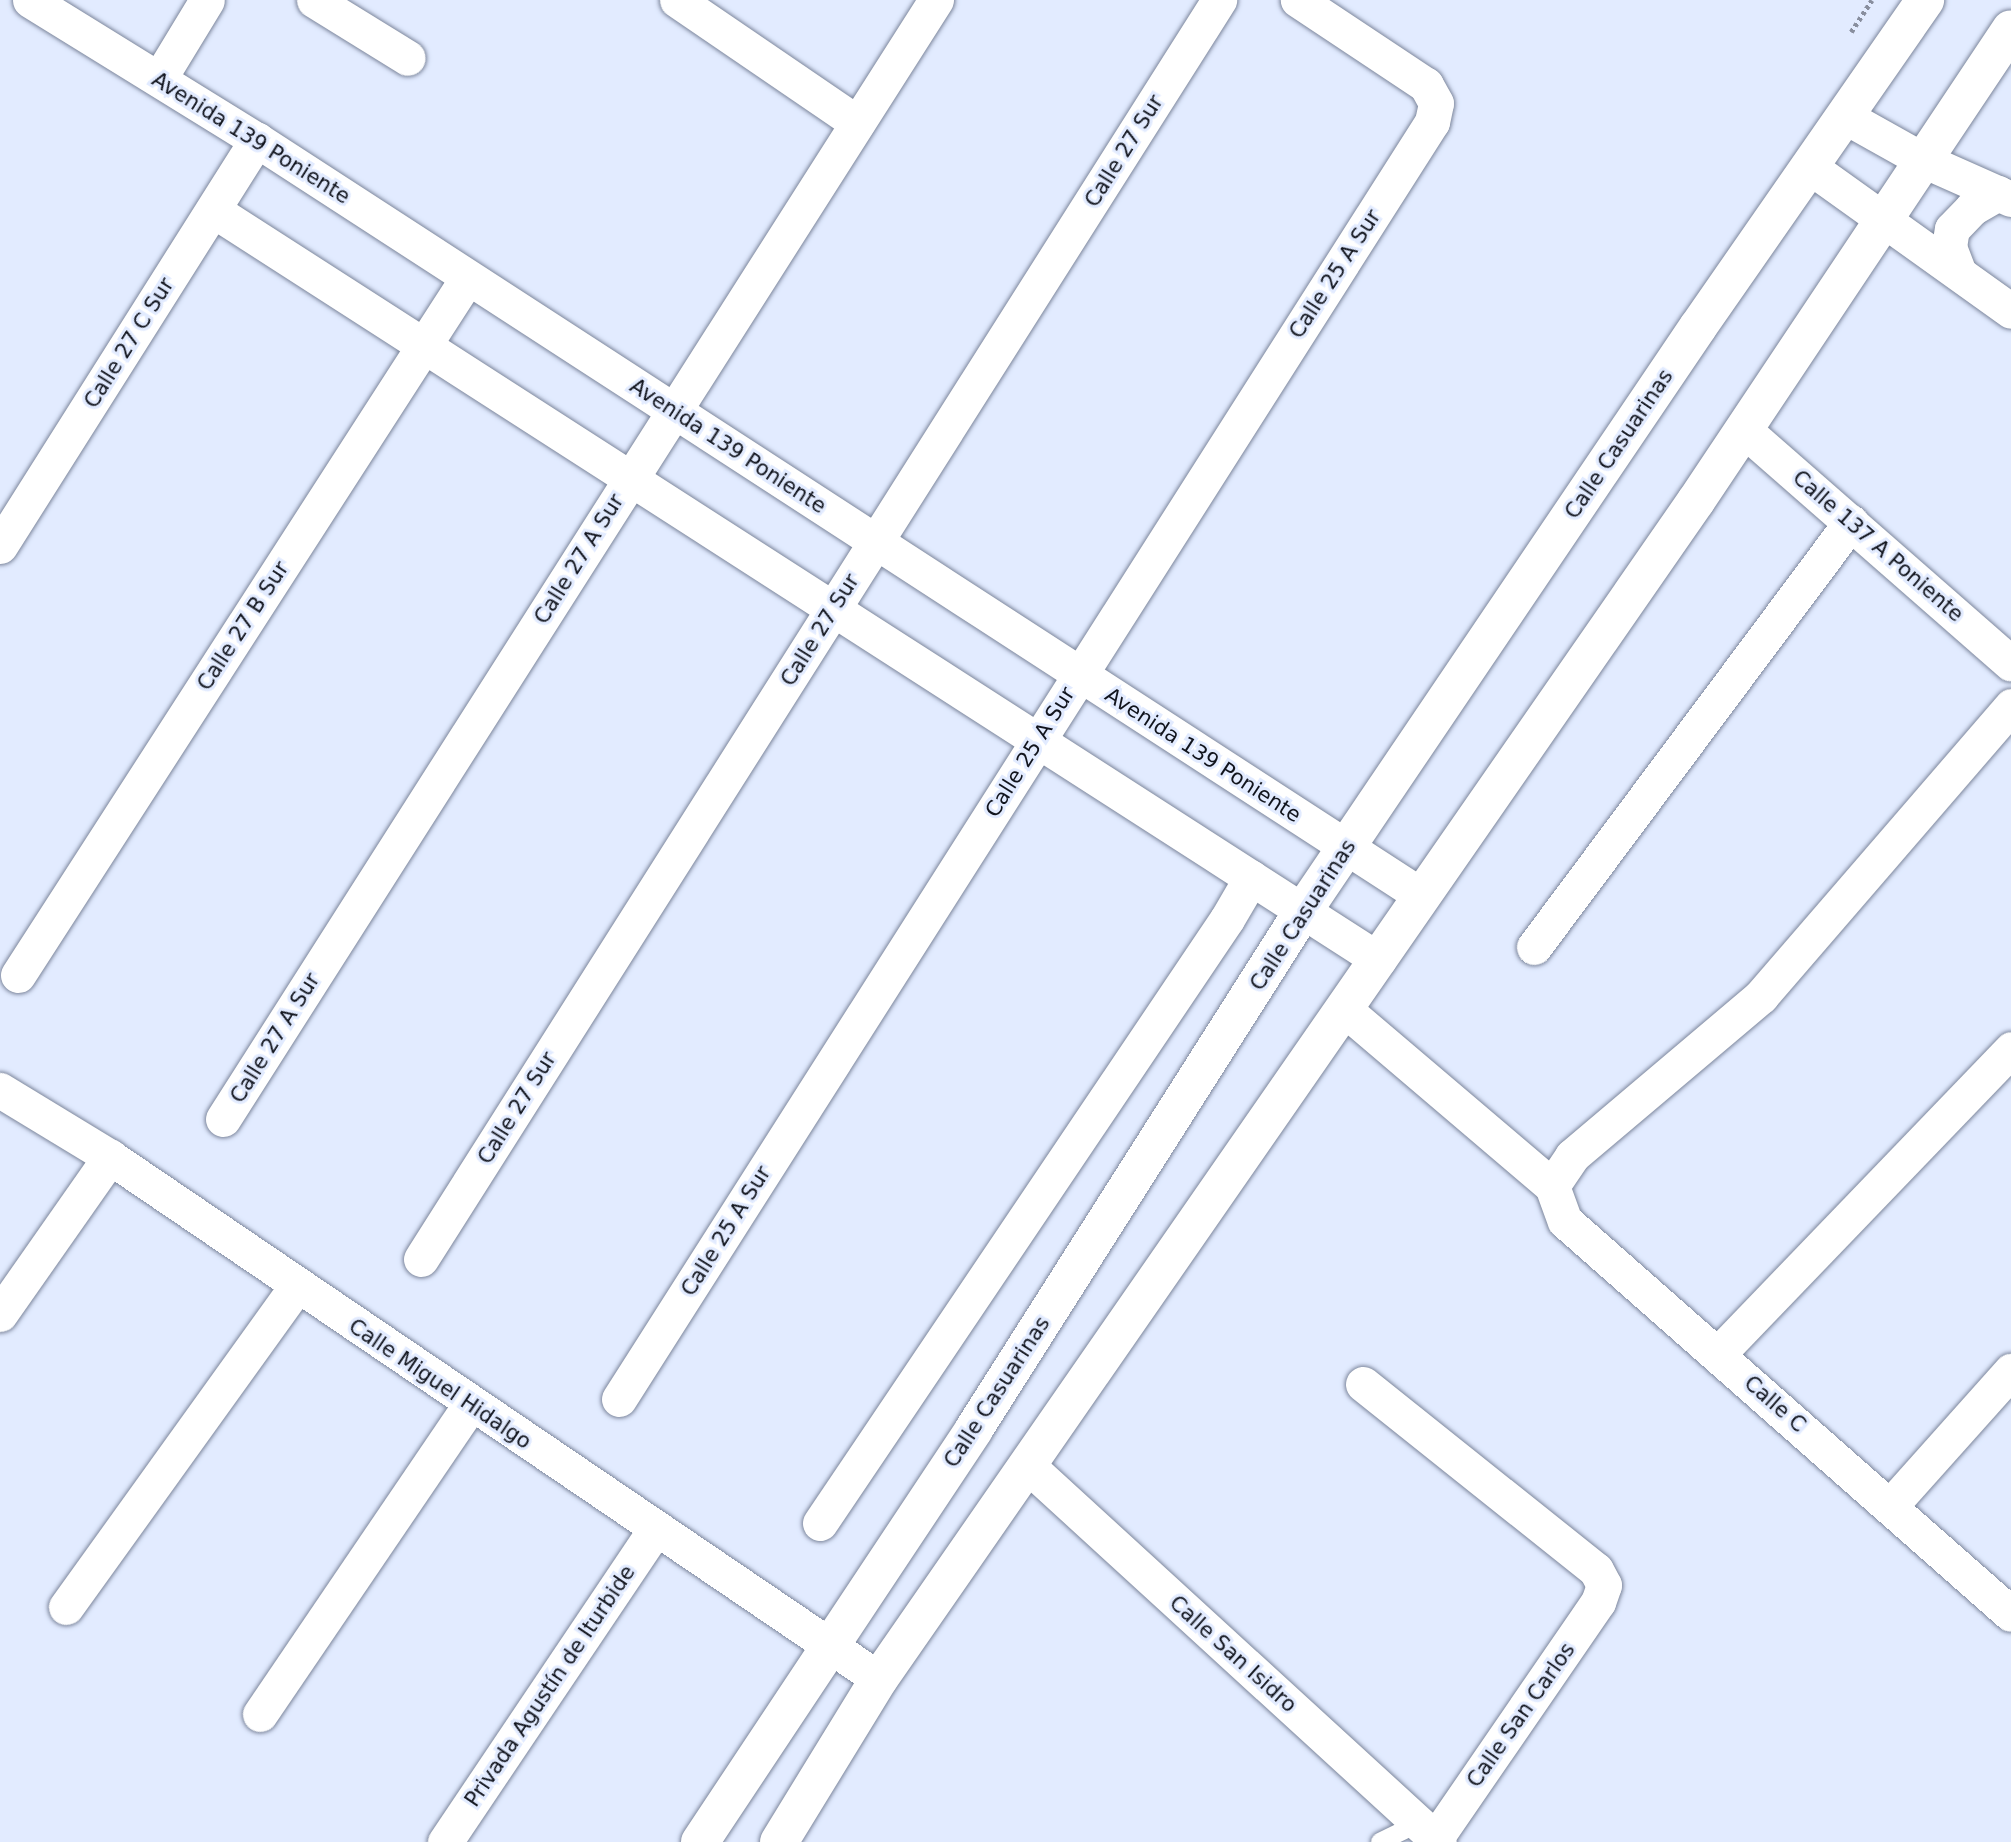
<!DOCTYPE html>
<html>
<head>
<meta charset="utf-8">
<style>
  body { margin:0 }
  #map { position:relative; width:2011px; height:1842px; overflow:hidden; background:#e2ebff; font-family:"DejaVu Sans",sans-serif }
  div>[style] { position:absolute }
  .path>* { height:4.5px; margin-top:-2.25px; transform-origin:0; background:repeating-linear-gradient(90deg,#888e9e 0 3.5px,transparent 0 7px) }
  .roads { filter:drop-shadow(0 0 2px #7c869c) drop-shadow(0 0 2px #7c869c) }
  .service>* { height:18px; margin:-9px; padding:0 9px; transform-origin:9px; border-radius:9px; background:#fff }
  .minor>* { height:35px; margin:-17.5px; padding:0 17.5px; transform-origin:17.5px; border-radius:17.5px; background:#fff }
  .secondary>* { height:38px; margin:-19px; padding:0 19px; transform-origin:19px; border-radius:19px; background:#fff }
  span { translate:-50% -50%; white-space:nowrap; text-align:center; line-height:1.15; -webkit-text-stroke:6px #e2ebff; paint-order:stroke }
  .street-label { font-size:21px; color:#11141d }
</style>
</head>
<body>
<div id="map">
  <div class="path">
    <div style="left:1851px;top:32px;width:38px;rotate:-57deg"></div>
  </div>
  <div class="roads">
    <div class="service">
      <div style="left:1380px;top:1842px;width:43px;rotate:-26deg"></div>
    </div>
    <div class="minor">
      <div style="left:30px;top:0;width:267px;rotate:31.7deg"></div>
      <div style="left:257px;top:140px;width:1389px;rotate:32.98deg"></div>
      <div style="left:314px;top:0;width:110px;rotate:31.7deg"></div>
      <div style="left:677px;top:0;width:218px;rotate:34.3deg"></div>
      <div style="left:159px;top:79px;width:92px;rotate:-58.7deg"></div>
      <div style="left:1846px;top:117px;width:88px;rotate:29.2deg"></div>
      <div style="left:1923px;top:160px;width:96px;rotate:23.9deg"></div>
      <div style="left:1810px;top:167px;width:247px;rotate:35.6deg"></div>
      <div style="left:213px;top:210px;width:1386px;rotate:32.75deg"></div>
      <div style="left:1959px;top:273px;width:28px;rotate:-111deg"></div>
      <div style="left:1949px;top:247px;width:18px;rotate:-81deg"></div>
      <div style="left:1952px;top:229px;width:29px;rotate:-46deg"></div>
      <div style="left:1972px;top:208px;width:30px;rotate:-30deg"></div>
      <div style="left:1743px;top:429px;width:356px;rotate:41.2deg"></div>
      <div style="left:0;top:546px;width:481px;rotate:-57.7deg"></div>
      <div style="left:1534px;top:947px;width:530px;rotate:-53.28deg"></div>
      <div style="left:18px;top:975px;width:830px;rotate:-57.19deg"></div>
      <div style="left:1344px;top:1009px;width:273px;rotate:40.4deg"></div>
      <div style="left:1552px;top:1186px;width:37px;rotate:70deg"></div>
      <div style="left:1565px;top:1221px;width:594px;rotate:41.39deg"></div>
      <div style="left:0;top:1090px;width:129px;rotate:31.3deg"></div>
      <div style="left:110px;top:1157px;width:929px;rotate:34.17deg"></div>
      <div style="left:223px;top:1119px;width:1327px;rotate:-57.5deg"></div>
      <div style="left:1552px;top:1186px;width:36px;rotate:-56deg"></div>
      <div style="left:1572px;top:1156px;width:248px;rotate:-40.2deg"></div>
      <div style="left:1761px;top:996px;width:383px;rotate:-49.2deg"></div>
      <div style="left:421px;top:1259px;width:1491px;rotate:-57.63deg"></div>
      <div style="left:0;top:1314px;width:192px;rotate:-55deg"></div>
      <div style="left:1718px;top:1354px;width:423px;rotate:-46.1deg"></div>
      <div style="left:1363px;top:1384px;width:298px;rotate:38.6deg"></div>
      <div style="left:1596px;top:1570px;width:17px;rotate:62deg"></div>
      <div style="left:1604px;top:1585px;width:18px;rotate:109deg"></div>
      <div style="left:1598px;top:1602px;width:291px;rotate:124.5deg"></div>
      <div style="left:619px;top:1399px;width:1514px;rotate:-57.52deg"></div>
      <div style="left:1432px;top:122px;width:19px;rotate:-78deg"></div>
      <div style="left:1436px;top:103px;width:21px;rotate:-119deg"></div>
      <div style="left:1426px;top:85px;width:154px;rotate:-146.4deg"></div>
      <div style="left:1027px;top:1465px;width:558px;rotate:42.46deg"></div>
      <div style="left:1891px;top:1505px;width:180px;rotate:-48.2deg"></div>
      <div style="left:820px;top:1523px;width:728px;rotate:-56.03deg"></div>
      <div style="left:1227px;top:919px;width:48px;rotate:-59.7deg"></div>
      <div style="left:66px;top:1607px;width:396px;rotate:-54.3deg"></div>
      <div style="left:260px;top:1714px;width:374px;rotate:-55.8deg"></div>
      <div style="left:445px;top:1842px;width:376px;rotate:-56.1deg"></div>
    </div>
    <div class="secondary">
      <div style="left:700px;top:1842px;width:496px;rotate:-56.4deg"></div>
      <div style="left:974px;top:1429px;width:614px;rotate:-57.58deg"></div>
      <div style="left:1303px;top:911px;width:705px;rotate:-55.93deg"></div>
      <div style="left:1698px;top:327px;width:398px;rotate:-55.2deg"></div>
      <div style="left:779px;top:1842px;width:191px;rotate:-58.5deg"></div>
      <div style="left:879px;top:1679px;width:1434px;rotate:-55.26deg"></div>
      <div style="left:1696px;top:501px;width:567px;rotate:-56.28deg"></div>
    </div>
  </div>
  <div class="street-label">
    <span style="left:251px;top:138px;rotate:32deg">Avenida 139 Poniente</span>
    <span style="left:1124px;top:151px;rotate:-58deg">Calle 27 Sur</span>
    <span style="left:1335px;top:274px;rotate:-57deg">Calle 25 A Sur</span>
    <span style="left:129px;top:343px;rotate:-58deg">Calle 27 C Sur</span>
    <span style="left:1619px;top:444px;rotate:-56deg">Calle Casuarinas</span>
    <span style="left:728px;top:446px;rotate:33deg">Avenida 139 Poniente</span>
    <span style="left:1878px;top:546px;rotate:41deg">Calle 137 A Poniente</span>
    <span style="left:579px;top:559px;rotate:-58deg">Calle 27 A Sur</span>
    <span style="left:243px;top:626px;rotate:-57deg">Calle 27 B Sur</span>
    <span style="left:820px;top:630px;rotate:-58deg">Calle 27 Sur</span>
    <span style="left:1030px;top:752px;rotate:-58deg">Calle 25 A Sur</span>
    <span style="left:1203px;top:755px;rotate:33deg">Avenida 139 Poniente</span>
    <span style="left:1303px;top:915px;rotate:-57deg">Calle Casuarinas</span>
    <span style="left:275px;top:1038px;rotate:-58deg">Calle 27 A Sur</span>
    <span style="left:517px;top:1108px;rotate:-58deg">Calle 27 Sur</span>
    <span style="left:726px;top:1231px;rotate:-58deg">Calle 25 A Sur</span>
    <span style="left:440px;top:1384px;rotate:34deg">Calle Miguel Hidalgo</span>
    <span style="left:997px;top:1392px;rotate:-57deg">Calle Casuarinas</span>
    <span style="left:1775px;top:1404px;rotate:41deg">Calle C</span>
    <span style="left:1233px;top:1654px;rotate:42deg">Calle San Isidro</span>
    <span style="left:550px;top:1686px;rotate:-56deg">Privada Agustín de Iturbide</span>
    <span style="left:1521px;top:1715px;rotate:-55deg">Calle San Carlos</span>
  </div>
</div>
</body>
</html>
